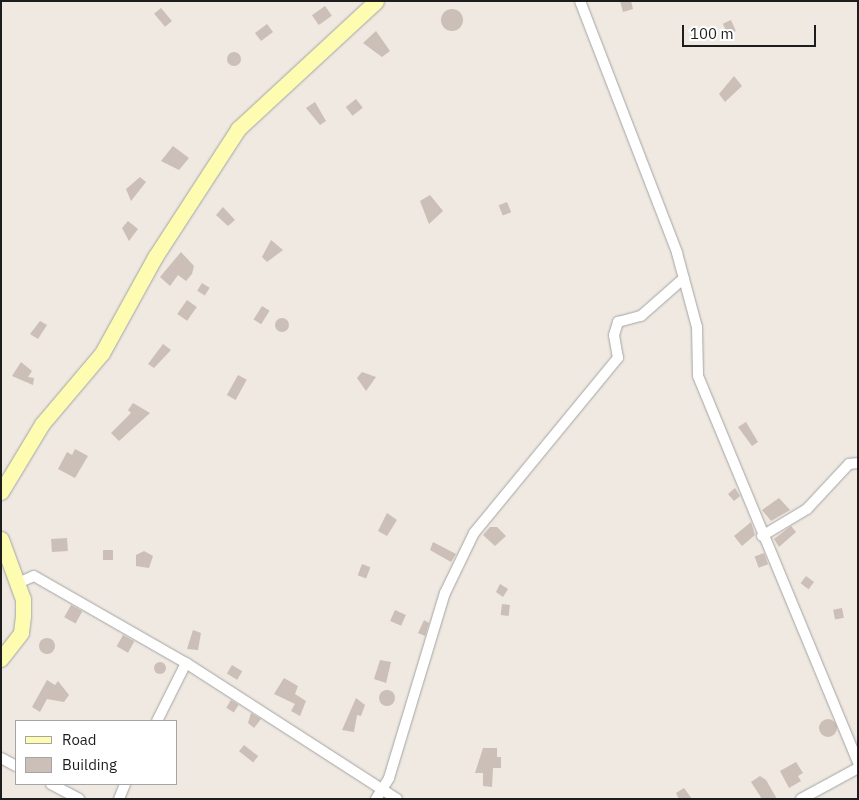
<!DOCTYPE html>
<html>
<head>
<meta charset="utf-8">
<style>
  body { margin:0 }
  #map { position:relative; width:859px; height:800px; overflow:hidden; background:#efe9e1; font-family:"IBM Plex Sans",sans-serif }
  div>[style] { position:absolute }
  .building>* { inset:0; background:#cbbfb7; transform-origin:0 0 }
  .round { border-radius:50% }
  .roads { filter:drop-shadow(0 0 1px #a4a4a4) drop-shadow(0 0 1px #a4a4a4) }
  .street>* { height:10px; margin:-5px; padding:0 5px; transform-origin:5px; border-radius:5px; background:#fff }
  .secondary>* { height:15px; margin:-7.5px; padding:0 7.5px; transform-origin:7.5px; border-radius:7.5px; background:#fefcb0 }
  span { translate:-50% -50%; white-space:nowrap; text-align:center; line-height:1.15; -webkit-text-stroke:4px #fff; paint-order:stroke }
  .frame { position:absolute; inset:0; border:2px solid #1d1d1d; pointer-events:none }
  .legend { position:absolute; left:15px; top:720px; width:162px; height:65px; box-sizing:border-box; background:#fff; border:1px solid #a5a5a5; margin:0; padding:6px 9px; list-style:none; font-size:15px; color:#1d1d1d }
  .legend li { display:flex; align-items:center; gap:10px; height:25px }
  .legend b { width:25px; border:1px solid #a5a5a5 }
  .scale { position:absolute; left:682px; top:25px; width:134px; height:22px; box-sizing:border-box; border:2px solid #1d1d1d; border-top:0; padding-left:6px; font-size:15px; line-height:18px; white-space:nowrap; color:#1d1d1d; -webkit-text-stroke:4px #fff; paint-order:stroke }
</style>
</head>
<body>
<div id="map">
  <div class="building">
    <div style="clip-path:polygon(620px 1px,631px 1px,633px 9px,623px 12px)"></div>
    <div style="left:325px;top:6px;width:12px;height:16px;rotate:55deg"></div>
    <div style="left:161px;top:8px;width:17px;height:9px;rotate:50deg"></div>
    <div class="round" style="left:441px;top:9px;width:22px;height:22px"></div>
    <div style="left:731px;top:20px;width:12px;height:9px;rotate:66deg"></div>
    <div style="left:267px;top:24px;width:10px;height:15px;rotate:53deg"></div>
    <div style="clip-path:polygon(376px 31px,390px 51px,382px 57px,363px 43px)"></div>
    <div class="round" style="left:227px;top:52px;width:14px;height:14px"></div>
    <div style="clip-path:polygon(734px 76px,742px 86px,725px 102px,719px 94px)"></div>
    <div style="left:356px;top:99px;width:11px;height:13px;rotate:52deg"></div>
    <div style="clip-path:polygon(315px 102px,326px 121px,320px 125px,306px 108px)"></div>
    <div style="clip-path:polygon(173px 146px,189px 158px,179px 170px,161px 161px)"></div>
    <div style="clip-path:polygon(140px 177px,146px 182px,131px 201px,126px 189px)"></div>
    <div style="clip-path:polygon(430px 195px,443px 211px,429px 224px,420px 201px)"></div>
    <div style="left:507px;top:202px;width:11px;height:9px;rotate:68deg"></div>
    <div style="clip-path:polygon(223px 207px,235px 220px,228px 226px,216px 215px)"></div>
    <div style="clip-path:polygon(128px 221px,138px 229px,129px 241px,122px 228px)"></div>
    <div style="clip-path:polygon(271px 240px,283px 250px,267px 262px,262px 257px)"></div>
    <div style="clip-path:polygon(181px 252px,194px 266px,192px 274px,186px 281px,178px 275px,170px 286px,160px 277px)"></div>
    <div style="left:202px;top:283px;width:9px;height:9px;rotate:32deg"></div>
    <div style="left:187px;top:300px;width:12px;height:17px;rotate:35deg"></div>
    <div style="left:262px;top:306px;width:9px;height:16px;rotate:32deg"></div>
    <div class="round" style="left:275px;top:318px;width:14px;height:14px"></div>
    <div style="clip-path:polygon(40px 321px,47px 325px,38px 339px,30px 334px)"></div>
    <div style="clip-path:polygon(163px 344px,171px 350px,154px 368px,148px 364px)"></div>
    <div style="clip-path:polygon(21px 362px,32px 371px,28px 377px,34px 378px,33px 385px,12px 376px)"></div>
    <div style="clip-path:polygon(362px 372px,376px 377px,366px 391px,357px 378px)"></div>
    <div style="left:238px;top:375px;width:10px;height:23px;rotate:29deg"></div>
    <div style="clip-path:polygon(133px 403px,150px 413px,119px 441px,111px 433px,131px 413px,128px 410px)"></div>
    <div style="clip-path:polygon(746px 422px,758px 442px,752px 446px,738px 427px)"></div>
    <div style="clip-path:polygon(75px 449px,88px 456px,75px 478px,58px 469px,67px 452px,72px 455px)"></div>
    <div style="clip-path:polygon(735px 488px,740px 496px,734px 501px,728px 494px)"></div>
    <div style="clip-path:polygon(779px 498px,790px 510px,771px 521px,762px 510px)"></div>
    <div style="clip-path:polygon(387px 513px,397px 520px,387px 536px,378px 531px)"></div>
    <div style="clip-path:polygon(751px 522px,755px 535px,742px 546px,734px 536px)"></div>
    <div style="clip-path:polygon(791px 526px,796px 532px,779px 547px,774px 539px)"></div>
    <div style="clip-path:polygon(490px 527px,497px 527px,506px 536px,495px 546px,483px 535px)"></div>
    <div style="left:67px;top:538px;width:13px;height:16px;rotate:86deg"></div>
    <div style="clip-path:polygon(433px 542px,456px 554px,451px 562px,430px 550px)"></div>
    <div style="left:103px;top:550px;width:10px;height:10px"></div>
    <div style="clip-path:polygon(144px 551px,153px 556px,149px 568px,136px 566px,136px 555px)"></div>
    <div style="left:764px;top:553px;width:12px;height:10px;rotate:70deg"></div>
    <div style="left:362px;top:564px;width:9px;height:12px;rotate:21deg"></div>
    <div style="left:806px;top:576px;width:10px;height:9px;rotate:37deg"></div>
    <div style="clip-path:polygon(500px 584px,508px 589px,503px 597px,496px 592px)"></div>
    <div style="left:502px;top:604px;width:8px;height:11px;rotate:7deg"></div>
    <div style="left:71px;top:605px;width:13px;height:14px;rotate:29deg"></div>
    <div style="left:842px;top:608px;width:10px;height:9px;rotate:79deg"></div>
    <div style="left:395px;top:610px;width:12px;height:12px;rotate:24deg"></div>
    <div style="clip-path:polygon(424px 620px,429px 623px,425px 636px,418px 633px)"></div>
    <div style="clip-path:polygon(193px 630px,201px 633px,198px 650px,187px 649px)"></div>
    <div style="left:123px;top:635px;width:13px;height:13px;rotate:29deg"></div>
    <div class="round" style="left:39px;top:638px;width:16px;height:16px"></div>
    <div style="clip-path:polygon(380px 660px,391px 662px,386px 683px,374px 679px)"></div>
    <div class="round" style="left:154px;top:662px;width:12px;height:12px"></div>
    <div style="left:232px;top:665px;width:12px;height:10px;rotate:31deg"></div>
    <div style="clip-path:polygon(284px 678px,298px 686px,295px 694px,306px 701px,300px 716px,291px 711px,295px 704px,274px 694px)"></div>
    <div style="clip-path:polygon(47px 680px,55px 685px,58px 681px,69px 695px,64px 702px,47px 699px,40px 712px,32px 707px)"></div>
    <div class="round" style="left:379px;top:690px;width:16px;height:16px"></div>
    <div style="clip-path:polygon(356px 698px,365px 705px,361px 716px,357px 715px,354px 732px,342px 730px)"></div>
    <div style="left:231px;top:700px;width:9px;height:9px;rotate:32deg"></div>
    <div style="clip-path:polygon(251px 713px,261px 719px,254px 728px,248px 723px)"></div>
    <div class="round" style="left:819px;top:719px;width:18px;height:18px"></div>
    <div style="left:244px;top:745px;width:18px;height:8px;rotate:38deg"></div>
    <div style="clip-path:polygon(483px 748px,497px 748px,497px 757px,501px 757px,501px 768px,493px 768px,492px 787px,483px 786px,483px 773px,475px 773px)"></div>
    <div style="clip-path:polygon(796px 762px,803px 773px,798px 776px,801px 781px,789px 788px,780px 771px)"></div>
    <div style="clip-path:polygon(760px 776px,766px 780px,777px 799px,762px 799px,751px 782px)"></div>
    <div style="clip-path:polygon(684px 788px,692px 799px,679px 799px,676px 793px)"></div>
  </div>
  <div class="roads">
    <div class="street">
      <div style="left:580px;top:1px;width:270px;rotate:68.9deg"></div>
      <div style="left:677px;top:253px;width:77px;rotate:74.9deg"></div>
      <div style="left:697px;top:327px;width:49px;rotate:88.8deg"></div>
      <div style="left:698px;top:376px;width:419px;rotate:67.5deg"></div>
      <div style="left:762px;top:536px;width:52px;rotate:-31deg"></div>
      <div style="left:807px;top:509px;width:62px;rotate:-47deg"></div>
      <div style="left:849px;top:464px;width:9px;rotate:-6deg"></div>
      <div style="left:18px;top:583px;width:17px;rotate:-24deg"></div>
      <div style="left:34px;top:576px;width:175px;rotate:29.8deg"></div>
      <div style="left:186px;top:663px;width:251px;rotate:32.8deg"></div>
      <div style="left:157px;top:721px;width:65px;rotate:-63.4deg"></div>
      <div style="left:1px;top:758px;width:17px;rotate:28deg"></div>
      <div style="left:51px;top:784px;width:32px;rotate:28deg"></div>
      <div style="left:119px;top:799px;width:16px;rotate:-68deg"></div>
      <div style="left:376px;top:799px;width:25px;rotate:-58deg"></div>
      <div style="left:389px;top:778px;width:193px;rotate:-73.2deg"></div>
      <div style="left:445px;top:593px;width:67px;rotate:-64.2deg"></div>
      <div style="left:474px;top:533px;width:227px;rotate:-50.6deg"></div>
      <div style="left:618px;top:358px;width:23px;rotate:-100deg"></div>
      <div style="left:614px;top:335px;width:14px;rotate:-73deg"></div>
      <div style="left:618px;top:322px;width:24px;rotate:-15deg"></div>
      <div style="left:641px;top:316px;width:57px;rotate:-41.5deg"></div>
      <div style="left:801px;top:799px;width:65px;rotate:-28.5deg"></div>
    </div>
    <div class="secondary">
      <div style="left:1px;top:492px;width:79px;rotate:-58.9deg"></div>
      <div style="left:42px;top:424px;width:93px;rotate:-49.8deg"></div>
      <div style="left:102px;top:353px;width:110px;rotate:-61.1deg"></div>
      <div style="left:155px;top:257px;width:153px;rotate:-57deg"></div>
      <div style="left:238px;top:129px;width:188px;rotate:-42.8deg"></div>
      <div style="left:1px;top:539px;width:64px;rotate:69.9deg"></div>
      <div style="left:23px;top:599px;width:17px;rotate:90deg"></div>
      <div style="left:23px;top:616px;width:17px;rotate:97deg"></div>
      <div style="left:21px;top:633px;width:33px;rotate:128deg"></div>
    </div>
  </div>
  <div class="frame"></div>
  <ul class="legend">
  <li><b style="height:6px;background:#fefcb0"></b>Road</li>
  <li><b style="height:14px;background:#cbbfb7"></b>Building</li>
  </ul>
  <div class="scale">100 m</div>
</div>
</body>
</html>
